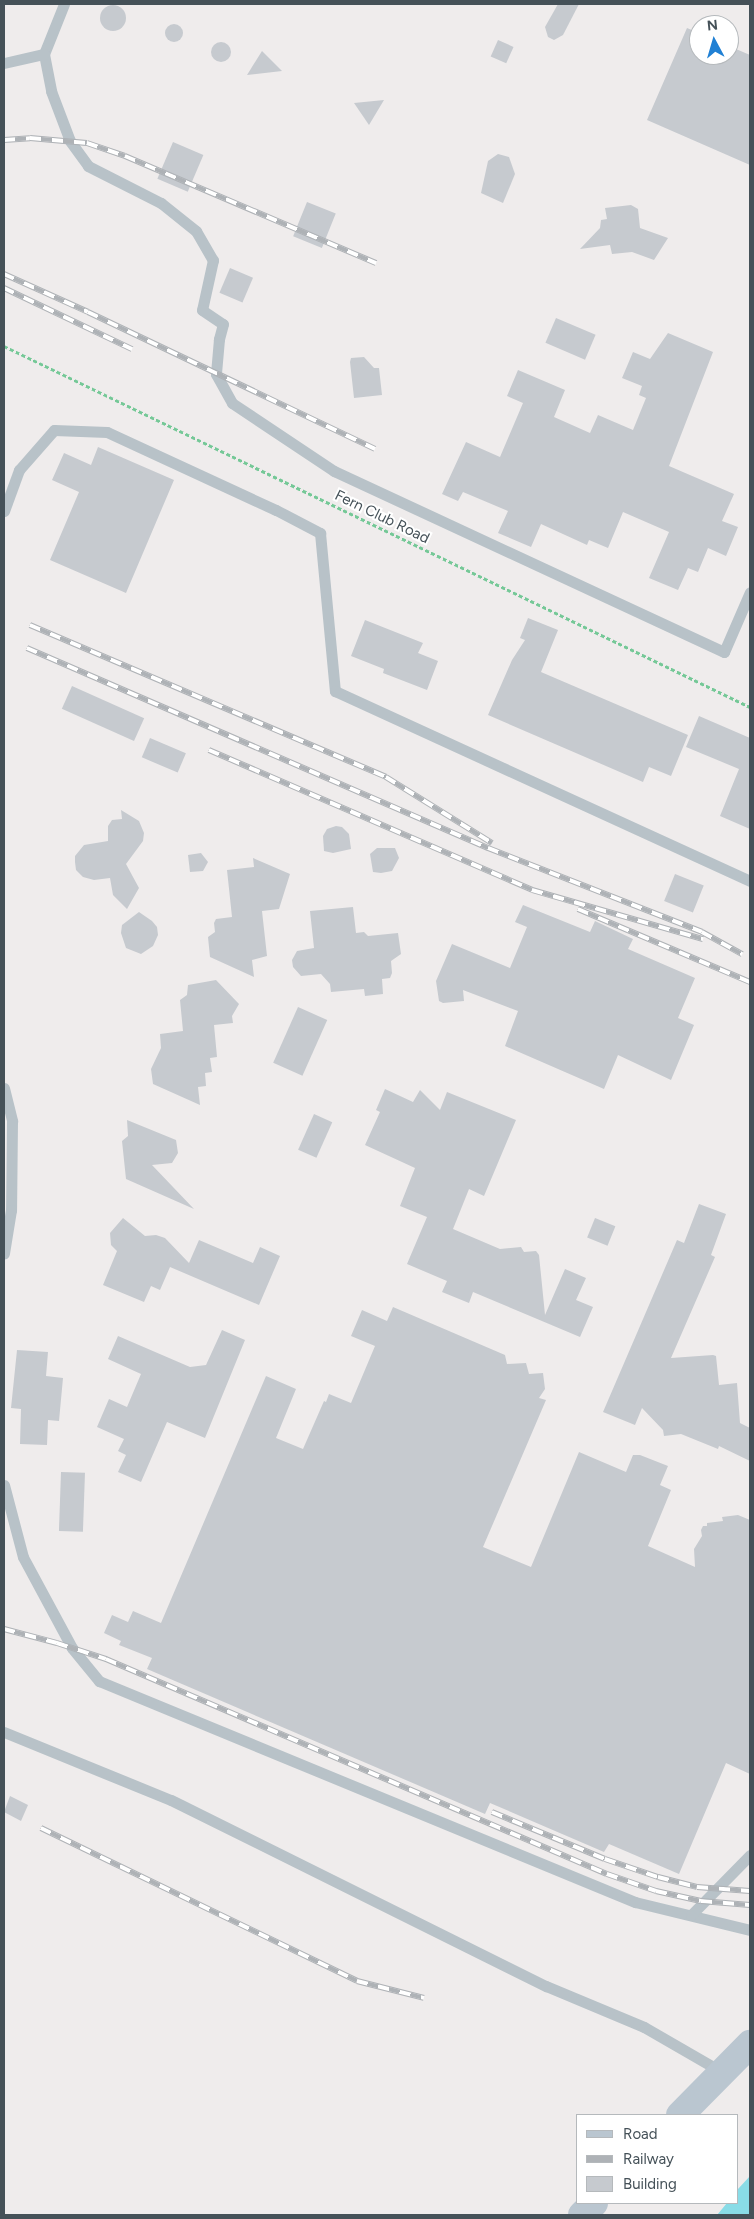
<!DOCTYPE html>
<html>
<head>
<meta charset="utf-8">
<style>
  body { margin:0 }
  #map { position:relative; width:754px; height:2219px; overflow:hidden; background:#efecec; font-family:Figtree,sans-serif }
  div>[style] { position:absolute }
  .water>* { inset:0; background:#89dce7 }
  .building>* { inset:0; background:#c6cacf; transform-origin:0 0 }
  .round { border-radius:50% }
  .path>* { height:3px; margin-top:-1.5px; transform-origin:0; background:repeating-linear-gradient(90deg,#75c897 0 4px,transparent 0 6.5px) }
  .lane>* { height:11px; margin:-5.5px; padding:0 5.5px; transform-origin:5.5px; border-radius:5.5px; background:#b8c2c8 }
  .secondary>* { height:28px; margin:-14px; padding:0 14px; transform-origin:14px; border-radius:14px; background:#bac6d0 }
  .rail>* { height:5.5px; margin-top:-2.75px; transform-origin:0; background:repeating-linear-gradient(90deg,#fff 0 11px,#aeb2b6 0 22px); box-sizing:border-box; border-block:1px solid #aeb2b6 }
  span { translate:-50% -50%; white-space:nowrap; text-align:center; line-height:1.15; -webkit-text-stroke:4px #fff; paint-order:stroke }
  .street-label { font-size:15px; color:#455158 }
  .frame { position:absolute; inset:0; border:5px solid #455158; pointer-events:none }
  .legend { position:absolute; left:576px; top:2114px; width:162px; height:90px; box-sizing:border-box; background:#fff; border:1px solid #b5b9bc; margin:0; padding:6px 9px; list-style:none; font-size:15px; color:#455158 }
  .legend li { display:flex; align-items:center; gap:10px; height:25px }
  .legend b { width:25px; border:1px solid #b5b9bc }
  .north { position:absolute; left:689px; top:15px; width:50px; height:50px; box-sizing:border-box; background:#fff; border:1px solid #b5b9bc; border-radius:50%; rotate:354deg; font-size:14px; font-weight:700; line-height:20px; text-align:center; color:#455158 }
  .north::after { content:''; display:block; margin:auto; width:18px; height:22px; background:#2080d4; clip-path:polygon(50% 0,100% 100%,50% 72%,0 100%) }
</style>
</head>
<body>
<div id="map">
  <div class="water">
    <div style="clip-path:polygon(750px 2176px,750px 2215px,717px 2215px,727px 2203px,738px 2203px,738px 2189px)"></div>
  </div>
  <div class="building">
    <div style="clip-path:polygon(558px 4px,579px 4px,563px 35px,554px 40px,548px 37px,545px 27px)"></div>
    <div class="round" style="left:100px;top:5px;width:26px;height:26px"></div>
    <div class="round" style="left:165px;top:24px;width:18px;height:18px"></div>
    <div style="clip-path:polygon(687px 28px,699px 33px,699px 55px,729px 55px,729px 46px,750px 55px,750px 165px,647px 120px)"></div>
    <div style="left:498px;top:40px;width:17px;height:18px;rotate:24deg"></div>
    <div class="round" style="left:211px;top:42px;width:20px;height:20px"></div>
    <div style="clip-path:polygon(262px 51px,282px 71px,247px 75px)"></div>
    <div style="clip-path:polygon(384px 100px,369px 125px,354px 103px)"></div>
    <div style="left:173px;top:142px;width:33px;height:40px;rotate:23deg"></div>
    <div style="clip-path:polygon(498px 154px,509px 157px,515px 174px,503px 203px,481px 193px,488px 161px)"></div>
    <div style="left:307px;top:202px;width:31px;height:37px;rotate:22deg"></div>
    <div style="clip-path:polygon(631px 205px,638px 209px,640px 228px,668px 238px,654px 260px,632px 252px,612px 254px,610px 245px,580px 249px,600px 228px,601px 220px,607px 219px,605px 208px)"></div>
    <div style="left:230px;top:268px;width:25px;height:27px;rotate:23deg"></div>
    <div style="left:556px;top:318px;width:43px;height:27px;rotate:23deg"></div>
    <div style="clip-path:polygon(668px 333px,713px 352px,669px 466px,734px 494px,722px 521px,738px 527px,726px 556px,708px 548px,698px 572px,688px 568px,678px 590px,649px 578px,669px 532px,623px 512px,608px 548px,589px 540px,587px 545px,541px 524px,531px 547px,498px 533px,508px 511px,463px 492px,458px 501px,442px 494px,466px 442px,500px 457px,523px 403px,507px 396px,518px 370px,565px 390px,554px 417px,590px 433px,598px 415px,633px 430px,646px 398px,639px 395px,642px 386px,622px 378px,633px 352px,650px 359px)"></div>
    <div style="clip-path:polygon(364px 357px,374px 368px,379px 368px,382px 395px,354px 398px,350px 362px,351px 358px)"></div>
    <div style="clip-path:polygon(98px 447px,174px 480px,126px 593px,50px 560px,79px 492px,52px 480px,64px 453px,91px 465px)"></div>
    <div style="clip-path:polygon(528px 618px,558px 630px,541px 672px,688px 735px,671px 776px,649px 767px,643px 782px,488px 715px,512px 660px,525px 640px,520px 638px)"></div>
    <div style="clip-path:polygon(365px 620px,423px 643px,418px 653px,438px 661px,427px 690px,383px 673px,384px 669px,351px 656px)"></div>
    <div style="left:72px;top:686px;width:79px;height:25px;rotate:24deg"></div>
    <div style="clip-path:polygon(699px 716px,750px 738px,750px 829px,720px 816px,739px 769px,686px 747px)"></div>
    <div style="left:150px;top:738px;width:39px;height:21px;rotate:23deg"></div>
    <div style="clip-path:polygon(121px 810px,139px 821px,144px 833px,143px 841px,126px 864px,139px 888px,127px 909px,113px 895px,110px 878px,94px 880px,83px 877px,76px 870px,75px 862px,75px 856px,84px 845px,108px 841px,108px 826px,112px 820px,122px 819px)"></div>
    <div style="clip-path:polygon(336px 826px,342px 827px,349px 834px,351px 849px,333px 853px,324px 851px,323px 836px,327px 829px)"></div>
    <div style="clip-path:polygon(377px 848px,395px 848px,399px 858px,392px 871px,381px 873px,373px 872px,370px 854px)"></div>
    <div style="clip-path:polygon(201px 853px,208px 862px,203px 871px,190px 872px,188px 855px)"></div>
    <div style="clip-path:polygon(253px 858px,290px 874px,279px 909px,262px 911px,267px 956px,252px 960px,254px 977px,210px 957px,208px 937px,215px 932px,214px 923px,216px 919px,232px 917px,227px 870px,254px 867px)"></div>
    <div style="left:675px;top:874px;width:31px;height:29px;rotate:22deg"></div>
    <div style="clip-path:polygon(523px 905px,590px 932px,595px 921px,633px 939px,628px 949px,695px 978px,678px 1018px,694px 1025px,671px 1080px,618px 1055px,604px 1089px,505px 1046px,518px 1011px,463px 990px,464px 1001px,443px 1003px,439px 1001px,436px 981px,452px 944px,510px 968px,527px 927px,515px 922px)"></div>
    <div style="clip-path:polygon(353px 907px,356px 933px,364px 932px,368px 936px,398px 933px,401px 954px,391px 961px,392px 973px,390px 978px,382px 979px,383px 994px,365px 996px,364px 989px,331px 992px,330px 984px,321px 974px,301px 976px,293px 967px,292px 960px,297px 951px,314px 948px,310px 911px)"></div>
    <div style="clip-path:polygon(139px 912px,152px 921px,157px 927px,158px 935px,153px 946px,141px 954px,126px 948px,121px 933px,122px 925px)"></div>
    <div style="clip-path:polygon(216px 980px,239px 1004px,232px 1016px,233px 1023px,214px 1025px,217px 1057px,210px 1058px,212px 1072px,205px 1073px,206px 1086px,198px 1087px,200px 1105px,153px 1084px,151px 1069px,161px 1048px,160px 1034px,183px 1031px,180px 1000px,187px 995px,188px 985px)"></div>
    <div style="left:298px;top:1007px;width:32px;height:61px;rotate:24deg"></div>
    <div style="clip-path:polygon(385px 1089px,413px 1102px,420px 1090px,440px 1110px,447px 1092px,516px 1120px,484px 1196px,469px 1189px,453px 1229px,500px 1249px,521px 1247px,524px 1252px,536px 1251px,539px 1255px,545px 1315px,565px 1269px,586px 1278px,576px 1300px,593px 1307px,580px 1337px,473px 1292px,469px 1303px,442px 1292px,447px 1281px,407px 1264px,427px 1217px,400px 1206px,415px 1168px,365px 1145px,380px 1112px,376px 1110px)"></div>
    <div style="left:314px;top:1114px;width:20px;height:39px;rotate:24deg"></div>
    <div style="clip-path:polygon(127px 1120px,176px 1140px,178px 1153px,172px 1163px,152px 1165px,194px 1209px,126px 1179px,122px 1141px,128px 1136px)"></div>
    <div style="clip-path:polygon(699px 1204px,726px 1214px,711px 1255px,715px 1257px,671px 1358px,713px 1355px,716px 1356px,719px 1385px,737px 1383px,740px 1423px,750px 1428px,750px 1461px,719px 1446px,718px 1449px,681px 1434px,664px 1436px,663px 1430px,642px 1408px,635px 1425px,603px 1412px,677px 1240px,684px 1243px)"></div>
    <div style="clip-path:polygon(123px 1218px,145px 1236px,156px 1235px,165px 1238px,189px 1263px,199px 1240px,253px 1263px,260px 1247px,280px 1256px,259px 1305px,170px 1267px,160px 1290px,151px 1286px,144px 1302px,103px 1285px,117px 1251px,111px 1245px,110px 1233px)"></div>
    <div style="left:595px;top:1218px;width:22px;height:21px;rotate:22deg"></div>
    <div style="clip-path:polygon(393px 1307px,505px 1355px,507px 1364px,526px 1363px,529px 1374px,543px 1373px,545px 1389px,539px 1398px,546px 1400px,483px 1547px,531px 1567px,579px 1452px,626px 1472px,633px 1455px,640px 1455px,668px 1466px,660px 1485px,671px 1490px,648px 1546px,695px 1567px,694px 1549px,702px 1536px,701px 1530px,703px 1526px,707px 1526px,707px 1523px,723px 1521px,722px 1517px,738px 1515px,750px 1520px,750px 1774px,726px 1763px,679px 1874px,609px 1844px,604px 1852px,490px 1803px,485px 1814px,147px 1669px,152px 1658px,119px 1645px,121px 1641px,104px 1633px,112px 1615px,128px 1622px,133px 1611px,161px 1623px,266px 1376px,296px 1389px,276px 1438px,303px 1449px,324px 1401px,326px 1402px,329px 1394px,351px 1403px,375px 1346px,351px 1336px,362px 1310px,387px 1321px)"></div>
    <div style="clip-path:polygon(222px 1330px,245px 1340px,205px 1438px,167px 1422px,141px 1482px,118px 1472px,126px 1455px,118px 1451px,124px 1439px,97px 1427px,109px 1399px,127px 1407px,141px 1374px,108px 1359px,118px 1336px,190px 1367px,206px 1365px)"></div>
    <div style="clip-path:polygon(17px 1350px,48px 1352px,46px 1376px,63px 1378px,59px 1421px,48px 1420px,47px 1445px,20px 1444px,21px 1409px,11px 1408px)"></div>
    <div style="left:61px;top:1472px;width:24px;height:59px;rotate:2deg"></div>
    <div style="clip-path:polygon(10px 1796px,28px 1805px,21px 1821px,4px 1812px)"></div>
  </div>
  <div class="path">
    <div style="left:4px;top:346px;width:829px;rotate:25.82deg"></div>
  </div>
  <div class="lane">
    <div style="left:64px;top:4px;width:54px;rotate:111.8deg"></div>
    <div style="left:44px;top:54px;width:38px;rotate:79deg"></div>
    <div style="left:51px;top:91px;width:53px;rotate:69.2deg"></div>
    <div style="left:70px;top:141px;width:31px;rotate:54deg"></div>
    <div style="left:88px;top:166px;width:82px;rotate:26.9deg"></div>
    <div style="left:161px;top:203px;width:45px;rotate:38.7deg"></div>
    <div style="left:196px;top:231px;width:34px;rotate:60deg"></div>
    <div style="left:213px;top:260px;width:51px;rotate:102.4deg"></div>
    <div style="left:202px;top:310px;width:25px;rotate:34deg"></div>
    <div style="left:223px;top:324px;width:16px;rotate:105deg"></div>
    <div style="left:219px;top:339px;width:35px;rotate:95deg"></div>
    <div style="left:216px;top:374px;width:33px;rotate:61deg"></div>
    <div style="left:232px;top:403px;width:123px;rotate:33.7deg"></div>
    <div style="left:334px;top:471px;width:430px;rotate:24.9deg"></div>
    <div style="left:724px;top:652px;width:65px;rotate:-66.6deg"></div>
    <div style="left:4px;top:63px;width:41px;rotate:-12.7deg"></div>
    <div style="left:4px;top:511px;width:44px;rotate:-69.9deg"></div>
    <div style="left:19px;top:470px;width:53px;rotate:-48.8deg"></div>
    <div style="left:54px;top:430px;width:53px;rotate:2.2deg"></div>
    <div style="left:107px;top:432px;width:186px;rotate:24.8deg"></div>
    <div style="left:276px;top:510px;width:50px;rotate:27.6deg"></div>
    <div style="left:320px;top:533px;width:159px;rotate:84.6deg"></div>
    <div style="left:335px;top:691px;width:456px;rotate:24.6deg"></div>
    <div style="left:4px;top:1088px;width:34px;rotate:76deg"></div>
    <div style="left:12px;top:1121px;width:89px;rotate:90.6deg"></div>
    <div style="left:11px;top:1210px;width:44px;rotate:99.2deg"></div>
    <div style="left:4px;top:1485px;width:74px;rotate:75.2deg"></div>
    <div style="left:23px;top:1557px;width:103px;rotate:61.7deg"></div>
    <div style="left:72px;top:1648px;width:43px;rotate:50.7deg"></div>
    <div style="left:99px;top:1681px;width:580px;rotate:22.41deg"></div>
    <div style="left:635px;top:1902px;width:118px;rotate:13.7deg"></div>
    <div style="left:4px;top:1732px;width:180px;rotate:22.2deg"></div>
    <div style="left:171px;top:1800px;width:419px;rotate:26.4deg"></div>
    <div style="left:546px;top:1986px;width:106px;rotate:22.7deg"></div>
    <div style="left:644px;top:2027px;width:90px;rotate:30deg"></div>
    <div style="left:691px;top:1915px;width:84px;rotate:-45.5deg"></div>
  </div>
  <div class="secondary">
    <div style="left:680px;top:2115px;width:100px;rotate:-45.4deg"></div>
    <div style="left:582px;top:2215px;width:17px;rotate:-45deg"></div>
  </div>
  <div class="rail">
    <div style="left:4px;top:140px;width:26px;rotate:-4deg"></div>
    <div style="left:30px;top:138px;width:57px;rotate:5deg"></div>
    <div style="left:87px;top:143px;width:40px;rotate:18.9deg"></div>
    <div style="left:125px;top:156px;width:273px;rotate:23.1deg"></div>
    <div style="left:4px;top:274px;width:92px;rotate:24.3deg"></div>
    <div style="left:88px;top:312px;width:318px;rotate:25.5deg"></div>
    <div style="left:4px;top:288px;width:142px;rotate:25.5deg"></div>
    <div style="left:30px;top:625px;width:387px;rotate:23.1deg"></div>
    <div style="left:386px;top:777px;width:125px;rotate:31.9deg"></div>
    <div style="left:27px;top:648px;width:503px;rotate:23.45deg"></div>
    <div style="left:488px;top:848px;width:230px;rotate:21.4deg"></div>
    <div style="left:702px;top:932px;width:46px;rotate:28.8deg"></div>
    <div style="left:209px;top:750px;width:352px;rotate:23.4deg"></div>
    <div style="left:532px;top:890px;width:178px;rotate:16deg"></div>
    <div style="left:578px;top:909px;width:187px;rotate:23deg"></div>
    <div style="left:4px;top:1629px;width:55px;rotate:14.8deg"></div>
    <div style="left:57px;top:1643px;width:52px;rotate:18.1deg"></div>
    <div style="left:106px;top:1659px;width:545px;rotate:23.23deg"></div>
    <div style="left:607px;top:1874px;width:52px;rotate:19.1deg"></div>
    <div style="left:656px;top:1891px;width:46px;rotate:12.5deg"></div>
    <div style="left:701px;top:1901px;width:49px;rotate:4.7deg"></div>
    <div style="left:492px;top:1812px;width:122px;rotate:22.6deg"></div>
    <div style="left:605px;top:1859px;width:56px;rotate:18.8deg"></div>
    <div style="left:658px;top:1877px;width:40px;rotate:14.4deg"></div>
    <div style="left:697px;top:1887px;width:53px;rotate:4.3deg"></div>
    <div style="left:41px;top:1828px;width:351px;rotate:25.8deg"></div>
    <div style="left:357px;top:1981px;width:69px;rotate:14.2deg"></div>
  </div>
  <div class="street-label">
    <span style="left:382px;top:517px;rotate:26deg">Fern Club Road</span>
  </div>
  <div class="frame"></div>
  <ul class="legend">
  <li><b style="height:6px;background:#bac6d0"></b>Road</li>
  <li><b style="height:6px;background:#aeb2b6"></b>Railway</li>
  <li><b style="height:14px;background:#c6cacf"></b>Building</li>
  </ul>
  <div class="north">N</div>
</div>
</body>
</html>
